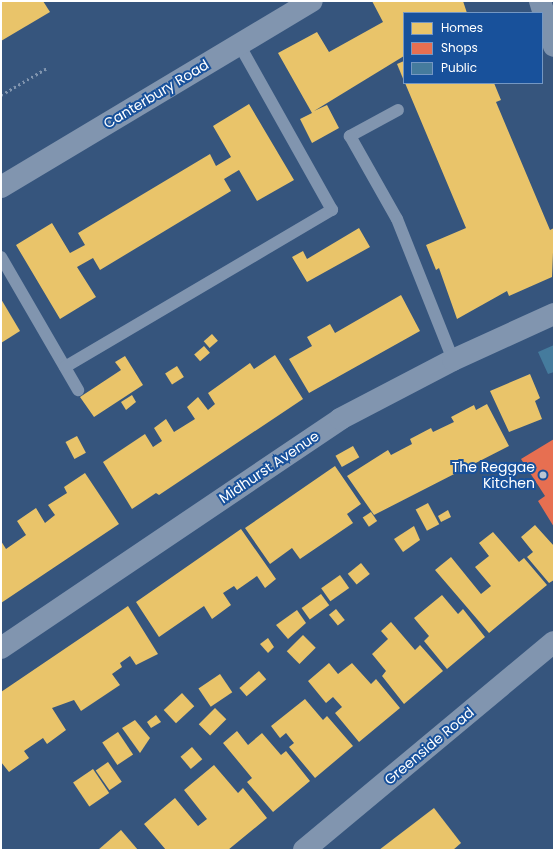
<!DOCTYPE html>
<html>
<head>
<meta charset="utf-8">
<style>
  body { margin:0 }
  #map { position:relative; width:555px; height:851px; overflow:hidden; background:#36557d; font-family:Poppins,sans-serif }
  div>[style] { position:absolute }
  .homes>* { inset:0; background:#e9c46a; transform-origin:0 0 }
  .shops>* { inset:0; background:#e76f51 }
  .public>* { inset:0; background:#457b9d }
  .path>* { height:2.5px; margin-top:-1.25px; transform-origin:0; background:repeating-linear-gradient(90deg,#8195af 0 2px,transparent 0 5px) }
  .service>* { height:12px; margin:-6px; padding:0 6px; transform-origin:6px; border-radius:6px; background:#8195af }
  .minor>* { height:22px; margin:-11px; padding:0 11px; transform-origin:11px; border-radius:11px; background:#8195af }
  .tertiary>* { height:22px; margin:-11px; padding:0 11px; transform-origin:11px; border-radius:11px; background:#8195af }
  .primary>* { height:22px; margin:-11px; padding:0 11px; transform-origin:11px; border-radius:11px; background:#7e93ad }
  .dots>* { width:11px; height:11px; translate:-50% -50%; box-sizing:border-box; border:2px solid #18519b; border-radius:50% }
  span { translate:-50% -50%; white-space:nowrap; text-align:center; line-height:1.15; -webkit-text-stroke:4px #18519b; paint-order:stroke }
  .street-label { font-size:14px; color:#fff }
  .poi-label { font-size:14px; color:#fff }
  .right { translate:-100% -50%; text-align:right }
  .frame { position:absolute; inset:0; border:2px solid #fff; pointer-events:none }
  .legend { position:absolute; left:403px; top:12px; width:140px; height:72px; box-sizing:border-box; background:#18519b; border:1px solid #7497c3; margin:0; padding:5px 7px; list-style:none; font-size:12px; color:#fff }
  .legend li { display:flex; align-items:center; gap:8px; height:20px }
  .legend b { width:20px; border:1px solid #7497c3 }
</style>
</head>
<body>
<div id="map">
  <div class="homes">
    <div style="clip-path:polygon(1px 1px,43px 1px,50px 12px,1px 41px)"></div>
    <div style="clip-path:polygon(372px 1px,463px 1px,467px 13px,404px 13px,404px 56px,314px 111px,327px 105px,339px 128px,312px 143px,300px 119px,312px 113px,278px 53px,317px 32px,329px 52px,383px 22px)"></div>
    <div style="clip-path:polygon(404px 61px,404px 81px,397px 64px)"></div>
    <div style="clip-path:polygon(405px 83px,494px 83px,501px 100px,496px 102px,550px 230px,554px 228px,552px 277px,509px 296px,507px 291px,457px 319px,439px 268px,436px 270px,426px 245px,466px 228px)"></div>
    <div style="clip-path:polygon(249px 104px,294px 180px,257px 201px,239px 170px,224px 179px,231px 191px,100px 270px,93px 258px,77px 267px,96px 297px,60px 319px,16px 245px,52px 223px,70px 253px,85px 245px,78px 233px,210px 154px,216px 166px,231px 157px,213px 126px)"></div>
    <div style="clip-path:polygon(359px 228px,370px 247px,307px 282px,292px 257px,303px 251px,307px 259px)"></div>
    <div style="clip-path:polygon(401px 295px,420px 331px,309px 393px,289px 359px,312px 346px,307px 337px,330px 324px,335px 333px)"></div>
    <div style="clip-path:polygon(1px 299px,20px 331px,1px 343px)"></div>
    <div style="left:212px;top:334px;width:9px;height:11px;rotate:49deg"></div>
    <div style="left:204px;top:346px;width:9px;height:13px;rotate:49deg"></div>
    <div style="clip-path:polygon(275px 355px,303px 399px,159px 495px,156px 493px,132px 509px,103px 462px,145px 434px,153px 447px,162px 441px,154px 428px,166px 419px,174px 432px,195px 419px,187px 407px,198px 397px,208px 410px,215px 404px,208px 393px,250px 363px,254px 369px)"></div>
    <div style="clip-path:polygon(125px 356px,143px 385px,94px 417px,80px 397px,121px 370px,115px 362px)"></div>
    <div style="left:177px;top:366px;width:13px;height:14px;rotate:58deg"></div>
    <div style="clip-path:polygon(530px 374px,540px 398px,535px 401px,542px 419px,509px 432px,490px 391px)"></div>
    <div style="clip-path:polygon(132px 395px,136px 402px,126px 410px,121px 402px)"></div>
    <div style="clip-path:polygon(487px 404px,509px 446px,374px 515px,347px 476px,388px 450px,391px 455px,412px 444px,410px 439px,431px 428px,433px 432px,454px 422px,451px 417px,474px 405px,476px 410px)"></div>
    <div style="left:77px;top:436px;width:19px;height:13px;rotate:62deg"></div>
    <div style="left:353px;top:446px;width:13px;height:20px;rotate:61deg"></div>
    <div style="clip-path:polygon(335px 466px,361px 504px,347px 514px,353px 523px,300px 559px,292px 548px,270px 564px,245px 528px)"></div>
    <div style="clip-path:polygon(85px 473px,119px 524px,1px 603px,1px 541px,6px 549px,26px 535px,17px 521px,36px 508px,45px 523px,55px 515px,48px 505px,67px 493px,64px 487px)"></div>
    <div style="left:428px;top:503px;width:24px;height:14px;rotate:62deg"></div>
    <div style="clip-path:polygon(448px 510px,451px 517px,441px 522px,438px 516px)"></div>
    <div style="left:371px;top:512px;width:11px;height:10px;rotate:56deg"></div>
    <div style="clip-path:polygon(535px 525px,554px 546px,554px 580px,549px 583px,527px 557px,533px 552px,521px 537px)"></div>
    <div style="clip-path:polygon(414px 526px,420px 540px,403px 552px,394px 539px)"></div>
    <div style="clip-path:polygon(241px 529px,276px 579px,265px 588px,257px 576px,237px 590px,234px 586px,223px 593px,231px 605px,212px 619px,204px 606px,159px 637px,136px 602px)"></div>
    <div style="clip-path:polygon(493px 532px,519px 562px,524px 558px,547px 585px,489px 633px,435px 570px,451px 557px,481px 594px,491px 586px,475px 567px,489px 556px,479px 543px)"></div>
    <div style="left:361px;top:563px;width:14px;height:17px;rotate:51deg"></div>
    <div style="left:340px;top:575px;width:16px;height:23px;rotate:55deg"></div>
    <div style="left:321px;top:594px;width:14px;height:24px;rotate:54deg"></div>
    <div style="clip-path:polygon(442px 595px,458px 614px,463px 609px,485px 637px,447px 669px,424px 641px,429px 636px,414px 618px)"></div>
    <div style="clip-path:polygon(128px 606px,158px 654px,136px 665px,130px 656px,120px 663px,122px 667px,112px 674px,120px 685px,81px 711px,74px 700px,52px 708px,66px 730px,47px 744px,43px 738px,24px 751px,29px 758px,9px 772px,1px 762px,1px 692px)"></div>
    <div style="left:336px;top:609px;width:14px;height:9px;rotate:51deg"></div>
    <div style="clip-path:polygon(297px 610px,306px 623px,288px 639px,276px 625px)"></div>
    <div style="clip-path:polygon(391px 622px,415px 650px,420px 645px,443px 671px,404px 704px,382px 676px,386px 671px,372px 654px,388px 639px,381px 631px)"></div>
    <div style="left:303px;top:635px;width:18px;height:23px;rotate:45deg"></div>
    <div style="clip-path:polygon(268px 638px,274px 647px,268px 653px,260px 644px)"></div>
    <div style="clip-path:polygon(329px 663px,338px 674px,352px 663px,371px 684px,376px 679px,400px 708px,359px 742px,335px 713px,342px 707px,333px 697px,326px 703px,308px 681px)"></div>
    <div style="left:259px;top:671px;width:11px;height:26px;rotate:49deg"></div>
    <div style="left:220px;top:674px;width:22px;height:26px;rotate:56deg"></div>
    <div style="left:182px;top:693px;width:18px;height:25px;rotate:47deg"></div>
    <div style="clip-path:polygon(305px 699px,323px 720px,327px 716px,353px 746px,315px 778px,289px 747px,294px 743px,286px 733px,280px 738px,271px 726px)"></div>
    <div style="left:215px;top:708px;width:16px;height:23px;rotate:45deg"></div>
    <div style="clip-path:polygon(156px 715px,161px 722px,151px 728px,147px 722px)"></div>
    <div style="clip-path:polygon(135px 720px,150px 738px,140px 753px,122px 728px)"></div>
    <div style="clip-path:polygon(237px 731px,248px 745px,262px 733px,281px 755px,286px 751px,310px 781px,273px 812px,247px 782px,252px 778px,223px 743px)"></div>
    <div style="left:118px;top:732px;width:27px;height:19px;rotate:56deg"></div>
    <div style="left:192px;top:747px;width:16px;height:15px;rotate:50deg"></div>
    <div style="left:108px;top:762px;width:24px;height:15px;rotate:55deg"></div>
    <div style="clip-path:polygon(214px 765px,238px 793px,243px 788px,267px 818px,228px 850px,166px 850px,144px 824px,175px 798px,198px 826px,207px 819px,184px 790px)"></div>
    <div style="left:93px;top:769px;width:29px;height:24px;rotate:56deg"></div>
    <div style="clip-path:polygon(434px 808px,461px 843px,453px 850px,379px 850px)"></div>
    <div style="clip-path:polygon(121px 830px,138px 850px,98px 850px)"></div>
  </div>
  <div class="shops">
    <div style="clip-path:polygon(554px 439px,554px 527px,538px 501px,545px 496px,521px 459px)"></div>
  </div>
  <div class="public">
    <div style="clip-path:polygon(554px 345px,554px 372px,548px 374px,538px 352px)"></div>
  </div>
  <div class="path">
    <div style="left:1px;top:95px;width:53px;rotate:-30.4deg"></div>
  </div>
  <div class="service">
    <div style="left:398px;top:110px;width:55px;rotate:151.6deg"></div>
    <div style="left:350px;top:136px;width:95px;rotate:60.5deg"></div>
    <div style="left:397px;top:219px;width:152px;rotate:68.3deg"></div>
    <div style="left:1px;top:257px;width:154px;rotate:59.9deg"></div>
    <div style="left:65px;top:367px;width:310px;rotate:-30.5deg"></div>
    <div style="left:332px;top:210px;width:190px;rotate:-119.3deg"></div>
  </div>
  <div class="minor">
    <div style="left:1px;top:648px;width:409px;rotate:-34deg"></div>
    <div style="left:340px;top:419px;width:127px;rotate:-27.6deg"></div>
    <div style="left:453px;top:360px;width:111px;rotate:-24.5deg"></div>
    <div style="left:304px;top:850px;width:325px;rotate:-39.8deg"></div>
  </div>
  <div class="tertiary">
    <div style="left:1px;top:187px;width:362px;rotate:-30.9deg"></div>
  </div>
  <div class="primary">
    <div style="left:540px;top:1px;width:47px;rotate:72.7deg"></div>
  </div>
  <div class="dots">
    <div style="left:543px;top:475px;background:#b9c4d2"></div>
  </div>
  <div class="street-label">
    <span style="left:156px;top:94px;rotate:-31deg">Canterbury Road</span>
    <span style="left:269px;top:467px;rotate:-34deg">Midhurst Avenue</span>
    <span style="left:429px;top:746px;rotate:-40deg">Greenside Road</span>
  </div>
  <div class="poi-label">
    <span class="right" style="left:535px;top:475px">The Reggae<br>Kitchen</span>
  </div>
  <div class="frame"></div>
  <ul class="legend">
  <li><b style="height:11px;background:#e9c46a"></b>Homes</li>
  <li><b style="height:11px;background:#e76f51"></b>Shops</li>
  <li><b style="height:11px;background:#457b9d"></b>Public</li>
  </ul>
</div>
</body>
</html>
